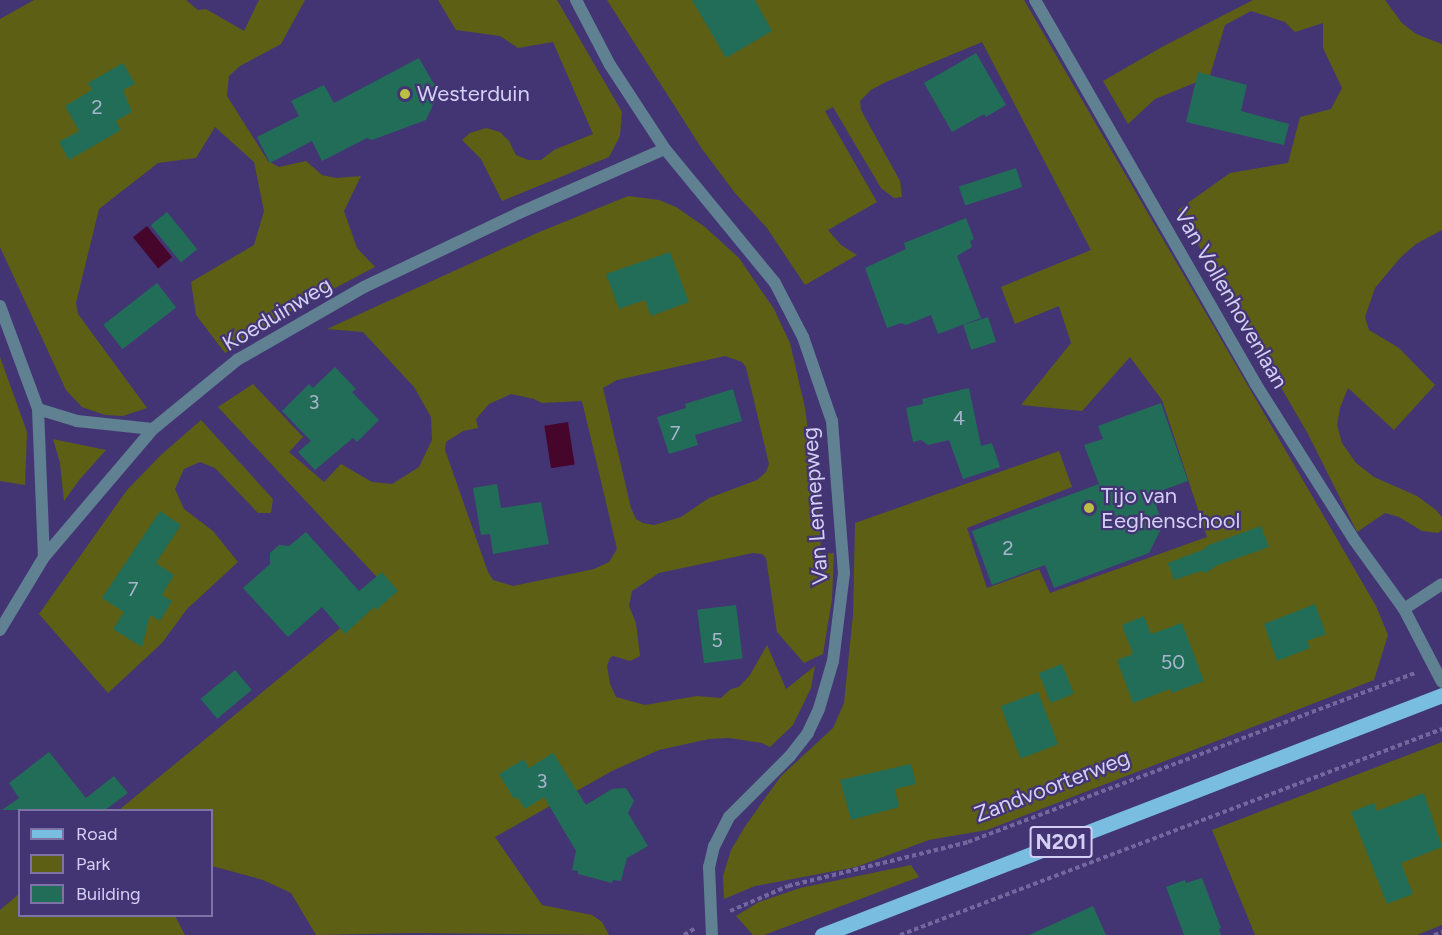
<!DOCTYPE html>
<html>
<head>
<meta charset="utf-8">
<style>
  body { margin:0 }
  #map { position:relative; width:1442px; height:935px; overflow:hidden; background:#433573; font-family:Figtree,sans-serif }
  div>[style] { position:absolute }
  .green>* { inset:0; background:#5d5f15 }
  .water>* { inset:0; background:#46062b; transform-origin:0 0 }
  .building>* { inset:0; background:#226d58; transform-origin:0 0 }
  .path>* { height:4px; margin-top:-2px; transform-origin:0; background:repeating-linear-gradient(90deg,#73689e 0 4.5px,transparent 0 7.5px) }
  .street>* { height:12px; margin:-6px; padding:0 6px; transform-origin:6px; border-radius:6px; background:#608192 }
  .primary>* { height:15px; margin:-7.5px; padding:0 7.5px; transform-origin:7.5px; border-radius:7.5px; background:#79bee0 }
  .dots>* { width:16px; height:16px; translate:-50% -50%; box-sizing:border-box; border:3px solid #433573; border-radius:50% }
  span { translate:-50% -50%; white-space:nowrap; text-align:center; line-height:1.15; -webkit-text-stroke:4.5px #433573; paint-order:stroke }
  .number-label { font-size:20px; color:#a8b6cd }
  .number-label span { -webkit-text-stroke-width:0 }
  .shield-label span { padding:2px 4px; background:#433573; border:2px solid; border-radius:4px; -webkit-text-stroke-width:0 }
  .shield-label { font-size:21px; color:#d4cff4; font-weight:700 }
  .poi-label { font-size:22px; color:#d4cff4 }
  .left { translate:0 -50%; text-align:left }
  .street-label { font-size:22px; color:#d4cff4 }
  .legend { position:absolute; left:18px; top:809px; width:195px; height:108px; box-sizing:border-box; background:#433573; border:2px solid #7d73a7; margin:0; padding:8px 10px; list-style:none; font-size:18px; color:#d4cff4 }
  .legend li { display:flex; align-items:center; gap:12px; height:30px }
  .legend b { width:30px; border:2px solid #7d73a7 }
</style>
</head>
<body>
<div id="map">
  <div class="green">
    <div style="clip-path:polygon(34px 0,186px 0,198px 10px,206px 9px,244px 31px,259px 0,305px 0,281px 44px,240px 66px,229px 76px,227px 96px,268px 161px,279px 167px,306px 161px,322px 175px,336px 178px,361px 176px,344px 211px,357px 248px,375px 267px,290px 312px,225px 353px,196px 315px,191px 282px,254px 245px,264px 211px,254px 162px,215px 127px,196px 158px,158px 163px,99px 209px,76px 303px,78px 314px,147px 408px,123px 416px,105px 415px,82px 407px,66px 390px,0 247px,0 19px)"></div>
    <div style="clip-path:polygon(438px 0,557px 0,622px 112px,620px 136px,609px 157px,502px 201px,481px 159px,462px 140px,470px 133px,486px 128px,500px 132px,509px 141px,516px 155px,528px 160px,541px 160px,554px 150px,593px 134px,553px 42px,518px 48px,500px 36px,456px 30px)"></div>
    <div style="clip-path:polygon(607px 0,1024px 0,1376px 606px,1388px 635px,1374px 680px,987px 830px,929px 840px,856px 867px,755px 886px,724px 899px,723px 876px,731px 850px,746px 825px,781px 776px,833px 728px,844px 703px,853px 615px,855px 523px,1059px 451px,1072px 487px,967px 528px,987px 588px,1039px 569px,1050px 593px,1207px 537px,1162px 400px,1130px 357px,1082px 411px,1021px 405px,1071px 343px,1059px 306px,1015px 324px,1001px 287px,1091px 250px,982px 42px,886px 82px,871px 90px,860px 101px,861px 110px,900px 181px,902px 197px,894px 198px,881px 188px,833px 107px,825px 111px,877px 202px,828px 230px,841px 245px,857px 255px,805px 285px,767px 228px,735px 193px,702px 149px)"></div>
    <div style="clip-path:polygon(1253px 0,1385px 0,1402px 23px,1416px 34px,1442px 44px,1442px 230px,1416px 244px,1401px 257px,1375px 288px,1365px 317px,1369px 330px,1399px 348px,1435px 385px,1394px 430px,1348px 388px,1340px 408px,1337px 425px,1342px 443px,1356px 463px,1374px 477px,1417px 496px,1436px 510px,1442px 517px,1442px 530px,1438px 533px,1422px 531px,1399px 517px,1385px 513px,1357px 532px,1308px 434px,1178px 210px,1230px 173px,1288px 163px,1300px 117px,1331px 109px,1342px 88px,1323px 48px,1323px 23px,1295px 32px,1285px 22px,1251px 11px,1225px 25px,1208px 82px,1197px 82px,1155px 99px,1128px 124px,1103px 81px,1162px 47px)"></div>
    <div style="clip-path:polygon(evenodd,628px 196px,659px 200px,676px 207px,705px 227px,739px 258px,774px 309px,790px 343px,805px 408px,820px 520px,821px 554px,834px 553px,832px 599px,823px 654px,804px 663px,777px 632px,766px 558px,762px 554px,753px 553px,659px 573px,632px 591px,629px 606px,636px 623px,640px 656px,630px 661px,613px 656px,610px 658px,607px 666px,610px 684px,616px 697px,645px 705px,697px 696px,721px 698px,731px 689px,739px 687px,750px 675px,767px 645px,786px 689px,815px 666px,811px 688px,793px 725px,770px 747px,762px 743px,729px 738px,709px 739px,659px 750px,612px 771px,495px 837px,542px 905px,592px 915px,602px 922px,609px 935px,415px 933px,316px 935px,291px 893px,263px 880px,212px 866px,212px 810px,119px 810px,388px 589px,218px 407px,253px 384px,303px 437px,289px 452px,324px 482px,341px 464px,372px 482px,392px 484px,419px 467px,432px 440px,431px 417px,414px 387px,363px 332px,327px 329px,537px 233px,628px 196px,725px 356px,742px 362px,746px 367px,769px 464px,766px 472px,757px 480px,709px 498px,681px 517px,654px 525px,643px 523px,636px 519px,631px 508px,603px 388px,617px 380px,725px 356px,628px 196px,511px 394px,534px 399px,542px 403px,582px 401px,617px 549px,609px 562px,594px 569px,513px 586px,493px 580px,488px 572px,445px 450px,446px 442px,463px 431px,478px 428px,476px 419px,489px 404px,511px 394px)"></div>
    <div style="clip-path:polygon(0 357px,27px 432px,25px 485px,0 481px)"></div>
    <div style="clip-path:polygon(201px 420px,273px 499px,271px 513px,258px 513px,215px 468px,200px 462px,184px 469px,175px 489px,184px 509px,213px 531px,238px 562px,187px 609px,162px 643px,108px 693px,39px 614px,127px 490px,161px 455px)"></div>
    <div style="clip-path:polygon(53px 439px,106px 450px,80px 479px,64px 501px,60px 463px)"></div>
    <div style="clip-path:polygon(1442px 742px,1442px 925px,1417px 935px,1255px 935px,1212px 830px)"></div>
    <div style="clip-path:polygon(911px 865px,919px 877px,764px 935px,753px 935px,736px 916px,759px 902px,800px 888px)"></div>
    <div style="clip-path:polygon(19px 894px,20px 916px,175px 916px,185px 935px,0 935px,0 910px)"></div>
  </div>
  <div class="water">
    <div style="left:147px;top:226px;width:40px;height:18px;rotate:51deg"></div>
    <div style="left:568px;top:422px;width:43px;height:24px;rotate:81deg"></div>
  </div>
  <div class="building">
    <div style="clip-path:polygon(692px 0,755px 0,772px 31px,726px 58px)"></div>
    <div style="clip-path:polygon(976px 53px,1006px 105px,986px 117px,984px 114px,952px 132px,924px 83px)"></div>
    <div style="clip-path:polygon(419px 58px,435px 86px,427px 89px,434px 103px,426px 120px,372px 140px,367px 138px,322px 161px,312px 141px,270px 163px,257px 137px,299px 116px,291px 101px,324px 85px,334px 103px)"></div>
    <div style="clip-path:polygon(123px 63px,135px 84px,123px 90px,132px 112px,116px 121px,121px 130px,69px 160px,59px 142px,79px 131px,65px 106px,92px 90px,88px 83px)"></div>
    <div style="clip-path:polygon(1198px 72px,1247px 85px,1241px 111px,1289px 124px,1284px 145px,1186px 122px)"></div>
    <div style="left:1016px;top:168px;width:20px;height:60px;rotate:72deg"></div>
    <div style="left:167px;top:212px;width:48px;height:21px;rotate:51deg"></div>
    <div style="clip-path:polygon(966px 218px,974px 239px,970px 241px,972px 247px,957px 256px,981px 318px,938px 334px,931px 315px,906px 325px,901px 323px,887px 328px,865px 268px,906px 249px,904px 243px)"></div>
    <div style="clip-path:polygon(670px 252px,689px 302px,651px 316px,645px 300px,619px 309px,606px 274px)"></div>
    <div style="left:157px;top:283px;width:31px;height:68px;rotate:52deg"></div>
    <div style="left:988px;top:317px;width:26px;height:26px;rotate:72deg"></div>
    <div style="clip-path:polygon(335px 367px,356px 389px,352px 392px,379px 420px,357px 442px,353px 438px,315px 470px,298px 452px,311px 441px,282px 411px,309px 384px,313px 388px)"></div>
    <div style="clip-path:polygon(969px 388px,981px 446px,992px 443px,1000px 467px,963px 479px,949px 440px,928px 445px,921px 440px,913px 442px,906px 408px,923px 404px,922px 399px)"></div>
    <div style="clip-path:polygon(733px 389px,742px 421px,695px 435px,698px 445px,669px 454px,657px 417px,686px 408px,685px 404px)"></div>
    <div style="clip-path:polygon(1161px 403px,1188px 481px,1152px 494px,1163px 525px,1149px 553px,1054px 588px,1045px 565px,992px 585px,972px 531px,1099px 484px,1084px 445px,1103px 439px,1098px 426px)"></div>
    <div style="clip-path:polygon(497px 484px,501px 508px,541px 502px,549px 544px,493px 554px,490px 534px,481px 535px,473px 488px)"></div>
    <div style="clip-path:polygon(160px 511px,181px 525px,156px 563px,174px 575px,162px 595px,172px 601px,160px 621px,150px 615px,142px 647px,113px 629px,124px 612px,102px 598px)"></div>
    <div style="clip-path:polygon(1261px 526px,1269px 547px,1218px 565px,1206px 573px,1201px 571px,1174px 580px,1168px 563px,1207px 548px,1206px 546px)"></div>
    <div style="clip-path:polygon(306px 532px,359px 591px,382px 572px,398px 591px,376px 610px,374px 607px,345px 634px,322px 607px,288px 637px,243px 588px,270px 564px,270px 553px,279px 545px,289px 546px)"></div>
    <div style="clip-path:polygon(1315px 604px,1326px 634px,1307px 641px,1310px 648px,1277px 661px,1264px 624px)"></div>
    <div style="left:736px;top:605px;width:54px;height:39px;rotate:83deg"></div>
    <div style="clip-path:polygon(1144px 616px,1151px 634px,1182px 623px,1204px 681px,1172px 693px,1170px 689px,1133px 703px,1117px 660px,1133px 654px,1122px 625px)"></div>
    <div style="left:1062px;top:664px;width:32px;height:25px;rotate:68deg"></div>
    <div style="left:235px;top:670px;width:26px;height:45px;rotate:50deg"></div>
    <div style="left:1038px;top:692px;width:56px;height:40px;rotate:69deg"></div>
    <div style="clip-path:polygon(49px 752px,86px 798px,114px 776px,128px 793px,105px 810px,2px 810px,19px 798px,9px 783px)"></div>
    <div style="clip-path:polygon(553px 753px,586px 805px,612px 789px,626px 788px,634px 801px,628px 813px,648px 846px,627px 858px,621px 881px,613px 880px,612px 883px,578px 874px,578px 871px,572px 870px,576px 851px,544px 797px,525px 809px,517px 797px,514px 799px,499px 774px,524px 759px,529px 768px)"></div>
    <div style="clip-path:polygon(911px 764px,916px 784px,895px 789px,899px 807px,851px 820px,840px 780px)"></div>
    <div style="clip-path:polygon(1424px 793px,1442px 847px,1401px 863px,1413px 894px,1387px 904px,1351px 812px,1374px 803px,1377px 811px)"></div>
    <div style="clip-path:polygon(1202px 878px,1221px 928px,1219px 929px,1221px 935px,1184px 935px,1166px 887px,1185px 880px,1186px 883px)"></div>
    <div style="clip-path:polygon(1093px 906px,1106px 935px,1029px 935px)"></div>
  </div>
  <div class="path">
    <div style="left:730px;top:911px;width:63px;rotate:-23.3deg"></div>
    <div style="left:788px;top:886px;width:185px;rotate:-13.7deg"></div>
    <div style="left:968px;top:842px;width:479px;rotate:-20.7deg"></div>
    <div style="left:684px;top:935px;width:12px;rotate:-31deg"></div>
    <div style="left:900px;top:935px;width:580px;rotate:-20.81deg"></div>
    <div style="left:1434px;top:935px;width:9px;rotate:-21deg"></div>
  </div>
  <div class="street">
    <div style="left:576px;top:0;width:73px;rotate:62.4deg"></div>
    <div style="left:610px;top:65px;width:100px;rotate:56.8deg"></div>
    <div style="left:665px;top:149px;width:173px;rotate:50.6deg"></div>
    <div style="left:775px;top:283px;width:61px;rotate:62.6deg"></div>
    <div style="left:803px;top:337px;width:89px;rotate:71deg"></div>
    <div style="left:832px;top:421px;width:152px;rotate:85.5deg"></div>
    <div style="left:844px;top:573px;width:89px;rotate:97.1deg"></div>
    <div style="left:833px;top:661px;width:50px;rotate:106.3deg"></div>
    <div style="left:819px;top:709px;width:26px;rotate:115deg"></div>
    <div style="left:808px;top:733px;width:29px;rotate:128deg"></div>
    <div style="left:790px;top:756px;width:86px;rotate:135deg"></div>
    <div style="left:729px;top:817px;width:33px;rotate:117deg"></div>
    <div style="left:714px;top:846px;width:22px;rotate:103deg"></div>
    <div style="left:709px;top:867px;width:68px;rotate:87.5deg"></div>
    <div style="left:1035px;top:0;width:442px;rotate:60.1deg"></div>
    <div style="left:1255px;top:383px;width:187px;rotate:57.7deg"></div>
    <div style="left:1355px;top:541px;width:84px;rotate:54.2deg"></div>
    <div style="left:1404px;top:609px;width:82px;rotate:62.5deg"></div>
    <div style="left:0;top:306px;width:110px;rotate:69.7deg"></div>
    <div style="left:38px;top:409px;width:148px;rotate:87.7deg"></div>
    <div style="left:38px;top:409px;width:41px;rotate:17.1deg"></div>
    <div style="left:77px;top:421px;width:76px;rotate:6deg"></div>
    <div style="left:1404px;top:609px;width:45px;rotate:-33.3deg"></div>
    <div style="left:0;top:630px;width:85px;rotate:-58.9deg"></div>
    <div style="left:44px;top:557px;width:168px;rotate:-49.6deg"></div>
    <div style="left:153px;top:429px;width:109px;rotate:-39.4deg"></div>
    <div style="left:237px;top:360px;width:146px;rotate:-29.9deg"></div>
    <div style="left:364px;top:287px;width:172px;rotate:-25.5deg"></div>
    <div style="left:519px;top:213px;width:159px;rotate:-23.7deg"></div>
  </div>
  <div class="primary">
    <div style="left:822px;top:935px;width:665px;rotate:-21.16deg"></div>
  </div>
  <div class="dots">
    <div style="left:405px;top:94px;background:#bbc044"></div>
    <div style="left:1089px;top:508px;background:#bbc044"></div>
  </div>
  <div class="number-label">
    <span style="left:97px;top:107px">2</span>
    <span style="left:314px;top:402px">3</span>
    <span style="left:959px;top:418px">4</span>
    <span style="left:675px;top:433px">7</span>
    <span style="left:1008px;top:548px">2</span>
    <span style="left:133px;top:589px">7</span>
    <span style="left:717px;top:640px">5</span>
    <span style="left:1173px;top:662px">50</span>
    <span style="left:542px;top:781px">3</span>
  </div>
  <div class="shield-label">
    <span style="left:1061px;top:842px">N201</span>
  </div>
  <div class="poi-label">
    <span class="left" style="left:417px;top:94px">Westerduin</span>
    <span class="left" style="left:1101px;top:508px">Tijo van<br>Eeghenschool</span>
  </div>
  <div class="street-label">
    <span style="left:1231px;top:298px;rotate:60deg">Van Vollenhovenlaan</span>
    <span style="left:277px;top:314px;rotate:-31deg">Koeduinweg</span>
    <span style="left:815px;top:506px;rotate:-94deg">Van Lennepweg</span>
    <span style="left:1052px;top:786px;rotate:-21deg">Zandvoorterweg</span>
  </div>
  <ul class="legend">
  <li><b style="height:8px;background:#79bee0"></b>Road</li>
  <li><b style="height:16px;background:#5d5f15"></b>Park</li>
  <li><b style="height:16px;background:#226d58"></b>Building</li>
  </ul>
</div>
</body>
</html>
